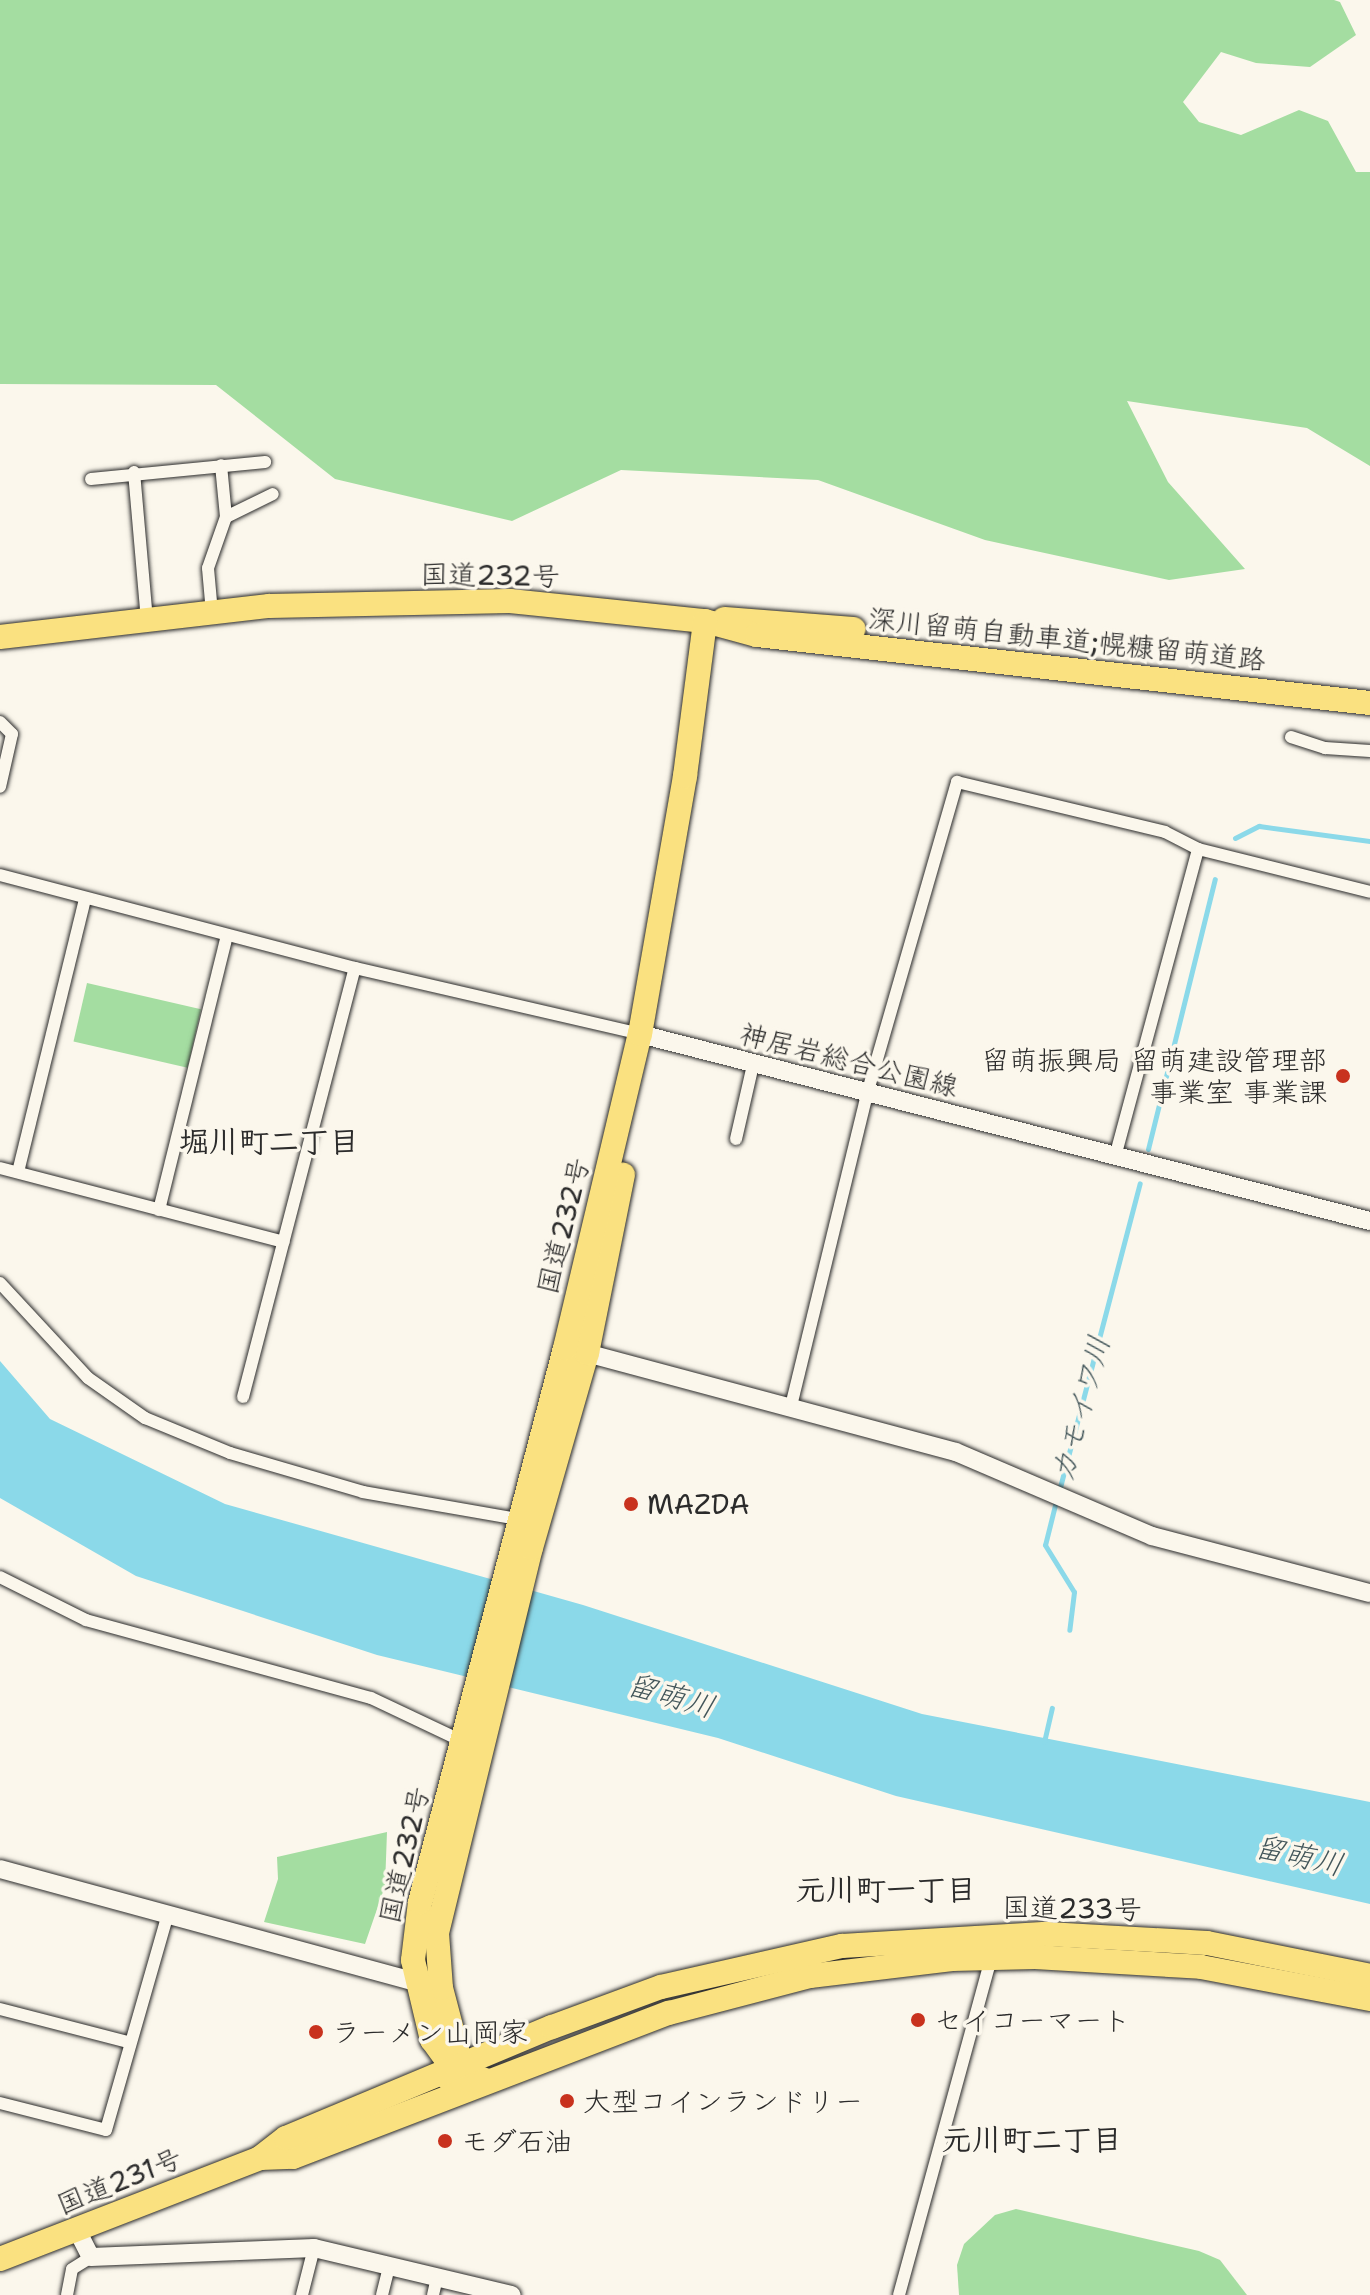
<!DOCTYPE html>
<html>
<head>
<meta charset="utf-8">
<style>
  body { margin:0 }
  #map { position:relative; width:1370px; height:2295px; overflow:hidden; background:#fbf7ec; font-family:"Shantell Sans","Klee One",sans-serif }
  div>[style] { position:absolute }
  .green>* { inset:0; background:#a4dda1; transform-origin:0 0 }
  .water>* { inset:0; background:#8bd9e9 }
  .stream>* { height:5px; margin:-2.5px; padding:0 2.5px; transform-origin:2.5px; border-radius:2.5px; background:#8bd9e9 }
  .roads { filter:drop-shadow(0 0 2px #2b2b2b) drop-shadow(0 0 2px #2b2b2b) }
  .street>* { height:12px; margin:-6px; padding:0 6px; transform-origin:6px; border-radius:6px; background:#fbf7ec }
  .secondary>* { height:18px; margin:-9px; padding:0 9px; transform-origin:9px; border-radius:9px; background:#fbf7ec }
  .highway>* { height:24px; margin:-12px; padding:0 12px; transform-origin:12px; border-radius:12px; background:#fae180 }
  .dots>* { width:22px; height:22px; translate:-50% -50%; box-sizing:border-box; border:4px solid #fbf7ec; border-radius:50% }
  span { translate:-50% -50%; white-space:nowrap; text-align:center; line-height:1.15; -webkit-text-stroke:7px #fbf7ec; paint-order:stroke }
  .street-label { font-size:28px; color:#2b2b2b }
  .poi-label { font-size:28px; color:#2b2b2b }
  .right { translate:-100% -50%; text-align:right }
  .left { translate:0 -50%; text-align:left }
  .neighbourhood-label { font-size:30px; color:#2b2b2b; font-weight:700 }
  .water-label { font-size:30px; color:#43565a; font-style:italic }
</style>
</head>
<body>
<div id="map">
  <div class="green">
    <div style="clip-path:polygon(0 0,1334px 0,1340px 2px,1356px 35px,1310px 67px,1256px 63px,1221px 52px,1183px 102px,1199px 122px,1241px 135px,1299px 110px,1328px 121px,1356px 172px,1370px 172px,1370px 466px,1307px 428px,1127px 401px,1168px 482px,1245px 569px,1169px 580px,985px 540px,818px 480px,621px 470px,512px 521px,335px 479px,216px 385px,0 384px)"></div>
    <div style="left:87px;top:983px;width:117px;height:60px;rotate:13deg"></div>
    <div style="clip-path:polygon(387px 1832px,385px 1886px,365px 1944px,264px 1922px,278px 1879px,277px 1857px)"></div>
    <div style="clip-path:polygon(1016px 2209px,1199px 2251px,1220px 2260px,1247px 2295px,959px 2295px,957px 2265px,964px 2244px,995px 2215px)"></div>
  </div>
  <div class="water">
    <div style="clip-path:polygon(0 1361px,50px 1419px,225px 1504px,583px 1605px,922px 1714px,1370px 1802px,1370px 1904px,896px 1796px,718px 1738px,377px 1655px,136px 1576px,0 1498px)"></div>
  </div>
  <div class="stream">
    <div style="left:1235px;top:838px;width:27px;rotate:-27deg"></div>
    <div style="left:1259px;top:826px;width:112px;rotate:7.7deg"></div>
    <div style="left:1148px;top:1149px;width:278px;rotate:-76.1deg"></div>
    <div style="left:1059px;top:1491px;width:318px;rotate:-75.3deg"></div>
    <div style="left:1056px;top:1501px;width:45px;rotate:104deg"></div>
    <div style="left:1045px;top:1545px;width:55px;rotate:58.3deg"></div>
    <div style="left:1074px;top:1592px;width:38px;rotate:97deg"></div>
    <div style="left:1044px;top:1742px;width:35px;rotate:-77deg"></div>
  </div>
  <div class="roads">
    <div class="street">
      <div style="left:134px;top:472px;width:149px;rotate:85deg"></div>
      <div style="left:91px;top:479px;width:175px;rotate:-5.6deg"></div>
      <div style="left:226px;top:517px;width:52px;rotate:-26.1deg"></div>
      <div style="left:212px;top:613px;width:45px;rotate:-95.1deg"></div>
      <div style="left:208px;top:568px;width:54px;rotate:-70.6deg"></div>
      <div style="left:226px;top:517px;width:52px;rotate:-95.5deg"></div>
      <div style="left:0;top:722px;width:17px;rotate:45deg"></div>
      <div style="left:12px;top:734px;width:54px;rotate:102.8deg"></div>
      <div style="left:1291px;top:737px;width:36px;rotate:18deg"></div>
      <div style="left:1325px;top:748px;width:45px;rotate:3.8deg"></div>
      <div style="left:0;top:875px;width:367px;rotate:14.7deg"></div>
      <div style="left:355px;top:968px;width:293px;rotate:13deg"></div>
      <div style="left:736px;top:1139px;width:76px;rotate:-77.1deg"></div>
      <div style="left:1115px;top:1157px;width:319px;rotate:-74.9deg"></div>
      <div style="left:0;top:1168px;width:293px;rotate:14.6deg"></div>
      <div style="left:18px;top:1172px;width:281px;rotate:-76.2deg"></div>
      <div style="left:159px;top:1210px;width:283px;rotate:-76.1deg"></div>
      <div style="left:0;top:1283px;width:129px;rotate:47.2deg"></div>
      <div style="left:88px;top:1378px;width:70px;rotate:35.1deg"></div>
      <div style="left:145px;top:1418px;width:92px;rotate:22.4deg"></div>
      <div style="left:230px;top:1453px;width:139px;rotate:16.3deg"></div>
      <div style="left:363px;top:1492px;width:156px;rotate:9.9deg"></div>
      <div style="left:243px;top:1397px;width:443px;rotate:-75.4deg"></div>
      <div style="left:791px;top:1406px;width:321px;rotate:-76.3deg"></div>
      <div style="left:867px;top:1094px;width:325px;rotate:-73.9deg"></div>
      <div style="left:957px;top:782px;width:214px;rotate:13.5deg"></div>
      <div style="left:1165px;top:832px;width:37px;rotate:27deg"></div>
      <div style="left:1198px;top:849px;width:177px;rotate:14deg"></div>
      <div style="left:0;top:1577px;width:96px;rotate:26.6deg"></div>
      <div style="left:86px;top:1620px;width:295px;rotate:15.3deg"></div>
      <div style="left:371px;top:1698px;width:101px;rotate:25.3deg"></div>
      <div style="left:0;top:2009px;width:132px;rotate:14.5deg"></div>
      <div style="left:0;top:2103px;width:109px;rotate:14.3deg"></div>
      <div style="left:106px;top:2130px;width:225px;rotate:-74deg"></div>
      <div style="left:67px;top:2295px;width:26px;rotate:-79deg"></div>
      <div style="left:72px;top:2269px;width:22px;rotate:-32deg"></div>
      <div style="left:302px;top:2295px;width:49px;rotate:-75.7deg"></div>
      <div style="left:382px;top:2295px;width:30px;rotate:-76deg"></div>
      <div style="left:433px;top:2295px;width:18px;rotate:-77deg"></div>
      <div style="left:899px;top:2295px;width:352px;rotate:-74.7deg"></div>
    </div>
    <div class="secondary">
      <div style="left:640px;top:1034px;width:754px;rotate:14.37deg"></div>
      <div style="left:575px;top:1350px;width:394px;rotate:15deg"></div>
      <div style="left:956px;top:1452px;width:213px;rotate:23.2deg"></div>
      <div style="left:1152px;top:1536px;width:225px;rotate:14.7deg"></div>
      <div style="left:0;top:1869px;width:442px;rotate:15.2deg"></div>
      <div style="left:77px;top:2230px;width:30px;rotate:63deg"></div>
      <div style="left:91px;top:2257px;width:223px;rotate:-2.3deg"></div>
      <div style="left:314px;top:2248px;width:203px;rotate:13.4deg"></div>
    </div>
    <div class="highway">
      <div style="left:724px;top:619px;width:130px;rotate:4.4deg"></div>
      <div style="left:0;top:637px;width:271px;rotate:-6.6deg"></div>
      <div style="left:269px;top:606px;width:241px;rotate:-1.2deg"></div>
      <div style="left:510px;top:601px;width:196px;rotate:5.9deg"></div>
      <div style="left:705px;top:621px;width:54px;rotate:15.1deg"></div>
      <div style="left:757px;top:635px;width:617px;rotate:6.33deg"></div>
      <div style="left:448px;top:2078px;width:30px;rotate:-73deg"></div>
      <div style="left:457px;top:2049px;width:63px;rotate:-104.7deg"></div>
      <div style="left:441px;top:1988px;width:55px;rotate:-94.2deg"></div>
      <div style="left:437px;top:1933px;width:396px;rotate:-76.3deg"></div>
      <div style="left:531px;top:1548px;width:203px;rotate:-74deg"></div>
      <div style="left:587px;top:1353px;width:182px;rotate:-78.6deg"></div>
      <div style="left:488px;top:2081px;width:36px;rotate:-162deg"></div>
      <div style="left:454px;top:2070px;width:37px;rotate:-126deg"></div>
      <div style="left:432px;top:2040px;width:82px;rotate:-103.4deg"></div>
      <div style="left:413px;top:1960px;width:58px;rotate:-83.1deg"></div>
      <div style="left:420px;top:1902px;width:573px;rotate:-75.33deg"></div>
      <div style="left:565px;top:1348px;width:323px;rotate:-76.6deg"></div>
      <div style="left:640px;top:1034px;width:262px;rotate:-80.1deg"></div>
      <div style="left:685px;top:776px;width:156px;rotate:-82.6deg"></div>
      <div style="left:260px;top:2158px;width:33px;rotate:-2deg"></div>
      <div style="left:293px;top:2157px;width:403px;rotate:-21deg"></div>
      <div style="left:669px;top:2013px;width:146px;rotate:-14.7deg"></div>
      <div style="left:810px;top:1976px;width:143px;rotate:-6.8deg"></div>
      <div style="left:952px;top:1959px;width:83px;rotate:-1.4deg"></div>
      <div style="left:1035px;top:1957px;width:166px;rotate:3.4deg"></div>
      <div style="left:1201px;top:1967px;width:172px;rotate:10.7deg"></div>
      <div style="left:0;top:2259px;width:279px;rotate:-21.2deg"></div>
      <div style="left:260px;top:2158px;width:33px;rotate:-38deg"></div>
      <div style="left:286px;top:2138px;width:288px;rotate:-22.7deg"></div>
      <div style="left:552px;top:2027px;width:116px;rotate:-20.2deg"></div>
      <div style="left:661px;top:1987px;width:186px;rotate:-12.8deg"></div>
      <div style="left:842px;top:1946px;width:205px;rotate:-3.4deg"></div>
      <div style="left:1047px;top:1934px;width:160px;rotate:3.2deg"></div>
      <div style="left:1207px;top:1943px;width:166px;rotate:11.4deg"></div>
    </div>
  </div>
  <div class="dots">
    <div style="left:1343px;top:1076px;background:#c8321e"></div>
    <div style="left:631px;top:1504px;background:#c8321e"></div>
    <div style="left:918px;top:2020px;background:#c8321e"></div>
    <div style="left:316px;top:2032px;background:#c8321e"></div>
    <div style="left:567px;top:2101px;background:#c8321e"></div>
    <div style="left:445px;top:2141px;background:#c8321e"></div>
  </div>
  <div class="street-label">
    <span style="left:490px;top:575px;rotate:1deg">国道232号</span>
    <span style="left:1067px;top:639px;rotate:6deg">深川留萌自動車道;幌糠留萌道路</span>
    <span style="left:849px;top:1060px;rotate:14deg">神居岩総合公園線</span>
    <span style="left:563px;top:1226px;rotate:-76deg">国道232号</span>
    <span style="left:404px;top:1855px;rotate:-77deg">国道232号</span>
    <span style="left:1072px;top:1908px;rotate:1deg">国道233号</span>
    <span style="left:119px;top:2181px;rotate:-22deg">国道231号</span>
  </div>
  <div class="poi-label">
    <span class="right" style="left:1327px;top:1076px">留萌振興局 留萌建設管理部<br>事業室 事業課</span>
    <span class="left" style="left:647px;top:1504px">MAZDA</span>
    <span class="left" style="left:934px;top:2020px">セイコーマート</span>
    <span class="left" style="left:332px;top:2032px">ラーメン山岡家</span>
    <span class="left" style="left:583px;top:2101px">大型コインランドリー</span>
    <span class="left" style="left:461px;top:2141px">モダ石油</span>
  </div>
  <div class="neighbourhood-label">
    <span style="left:269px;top:1142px">堀川町二丁目</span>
    <span style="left:886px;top:1890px">元川町一丁目</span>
    <span style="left:1032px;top:2140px">元川町二丁目</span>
  </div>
  <div class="water-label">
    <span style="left:1081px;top:1409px;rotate:-75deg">カモイワ川</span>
    <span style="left:671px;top:1696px;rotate:16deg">留萌川</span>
    <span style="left:1299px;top:1856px;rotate:13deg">留萌川</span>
  </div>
</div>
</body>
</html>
